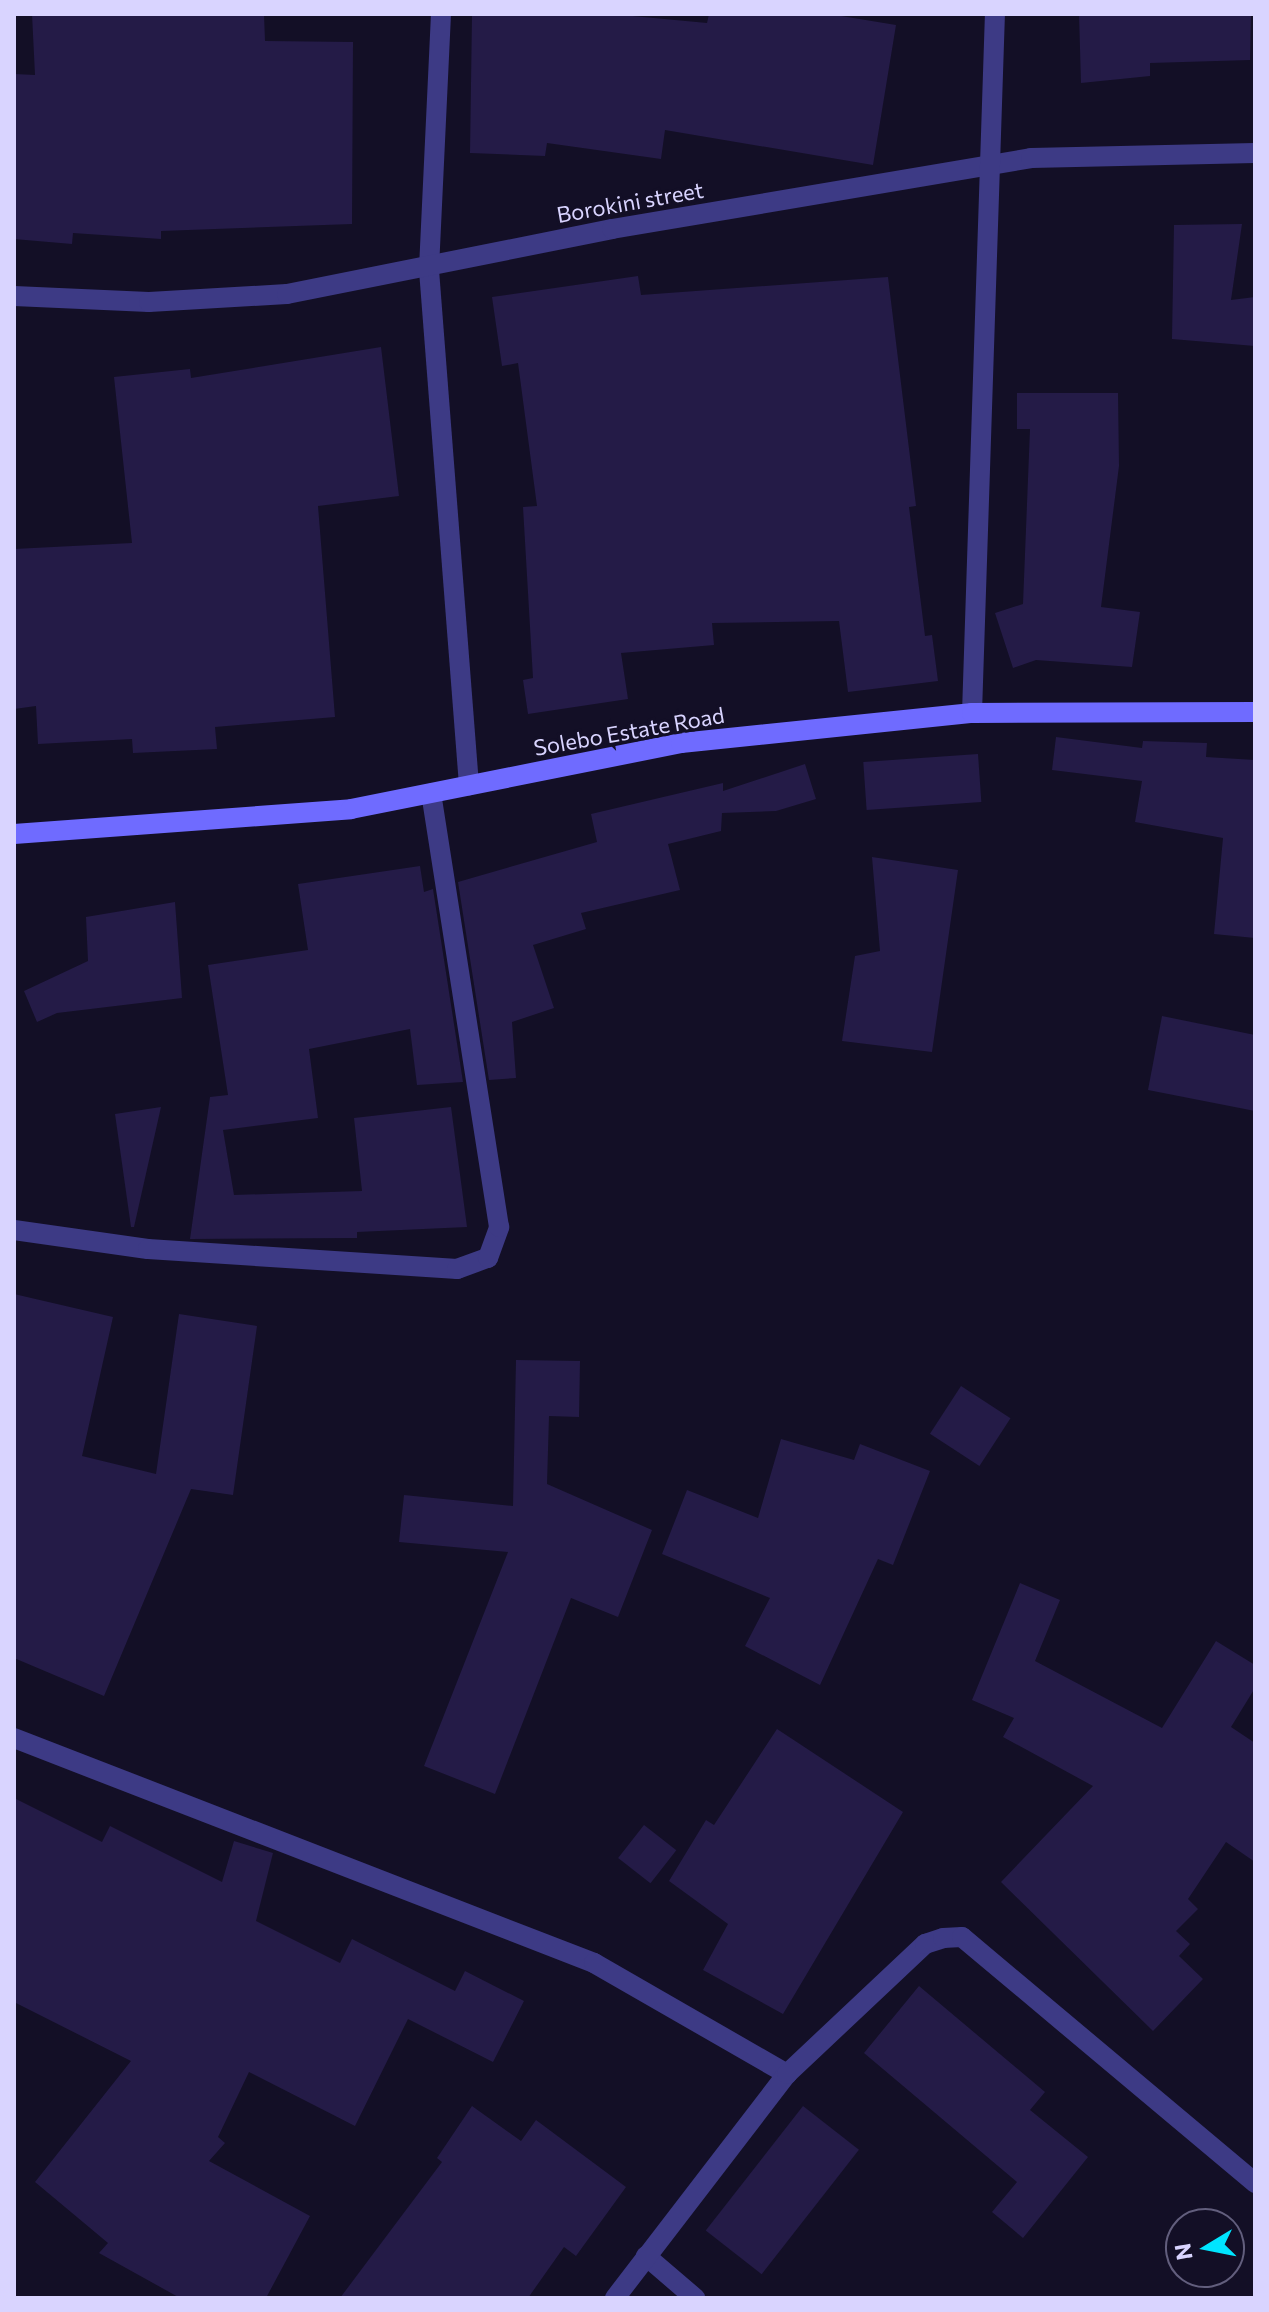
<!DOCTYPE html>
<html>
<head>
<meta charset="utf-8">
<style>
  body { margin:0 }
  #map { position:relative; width:1269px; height:2312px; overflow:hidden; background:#130f26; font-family:Commissioner,sans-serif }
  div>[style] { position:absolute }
  .building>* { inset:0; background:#241b47; transform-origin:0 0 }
  .street>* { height:20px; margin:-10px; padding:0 10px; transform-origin:10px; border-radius:10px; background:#3d3a85 }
  .secondary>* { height:20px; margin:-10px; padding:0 10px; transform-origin:10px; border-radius:10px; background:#6f6bff }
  span { translate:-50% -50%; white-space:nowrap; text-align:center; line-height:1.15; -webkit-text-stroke:6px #130f26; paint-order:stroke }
  .street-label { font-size:22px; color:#d9d4ff }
  .frame { position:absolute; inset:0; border:16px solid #d9d4ff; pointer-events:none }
  .north { position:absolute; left:1165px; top:2208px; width:80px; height:80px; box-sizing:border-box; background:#130f26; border:2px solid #625e7d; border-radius:50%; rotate:260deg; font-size:22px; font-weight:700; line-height:32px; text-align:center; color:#d9d4ff }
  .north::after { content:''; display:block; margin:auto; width:28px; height:36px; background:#00e5ff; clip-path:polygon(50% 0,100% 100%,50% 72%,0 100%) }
</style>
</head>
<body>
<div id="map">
  <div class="building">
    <div style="clip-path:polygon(32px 14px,264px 14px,265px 41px,353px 42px,352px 224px,161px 231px,161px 239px,73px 233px,72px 244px,14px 239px,14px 74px,35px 75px)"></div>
    <div style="clip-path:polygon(611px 14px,707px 23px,709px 14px,829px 14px,896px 25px,873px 165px,665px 130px,661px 159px,547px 143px,545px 156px,470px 153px,472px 15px)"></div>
    <div style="clip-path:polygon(1079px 14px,1251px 14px,1250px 60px,1150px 63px,1150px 76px,1081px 83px)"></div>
    <div style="clip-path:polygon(1242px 224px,1231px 300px,1255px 297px,1255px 346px,1172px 339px,1174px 225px)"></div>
    <div style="clip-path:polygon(638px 276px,641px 295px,888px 277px,916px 506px,909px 507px,925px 636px,932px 635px,938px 681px,848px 692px,839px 621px,712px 623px,714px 645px,621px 653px,628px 699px,528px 714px,523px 680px,533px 678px,523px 507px,537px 506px,518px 363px,502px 366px,492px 297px)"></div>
    <div style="clip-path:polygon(381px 347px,399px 496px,318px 506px,335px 717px,215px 727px,217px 749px,133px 753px,132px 739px,38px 744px,36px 706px,14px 709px,14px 549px,132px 543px,114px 377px,190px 369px,191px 378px)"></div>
    <div style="clip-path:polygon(1017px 393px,1118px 393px,1119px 466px,1101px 607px,1140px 612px,1132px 667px,1036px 660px,1013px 668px,995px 613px,1023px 604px,1030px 429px,1017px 429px)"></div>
    <div style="clip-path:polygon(1056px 737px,1142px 748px,1143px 741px,1207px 743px,1206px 757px,1255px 760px,1255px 938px,1214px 934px,1223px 838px,1135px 822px,1142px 781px,1052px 770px)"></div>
    <div style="left:978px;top:754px;width:48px;height:115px;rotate:86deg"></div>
    <div style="clip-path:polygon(805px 764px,816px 799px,776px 811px,722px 813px,721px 831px,668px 844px,680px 890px,581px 913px,586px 929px,533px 945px,554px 1008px,512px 1022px,516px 1078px,489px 1080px,458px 882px,597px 842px,591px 814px,723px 783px,723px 791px)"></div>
    <div style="clip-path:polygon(872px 857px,958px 870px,932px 1052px,842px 1041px,855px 956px,880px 951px)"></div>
    <div style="clip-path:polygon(420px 866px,424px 892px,433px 889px,463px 1082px,417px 1085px,410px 1029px,309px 1049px,318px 1118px,223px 1130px,234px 1195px,362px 1191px,354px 1118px,451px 1107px,467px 1227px,357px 1232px,357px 1238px,190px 1239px,210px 1097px,228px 1095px,208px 965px,308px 950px,298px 884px)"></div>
    <div style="clip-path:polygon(175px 902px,182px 998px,57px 1013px,37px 1022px,24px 991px,88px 961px,86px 917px)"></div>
    <div style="clip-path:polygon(1162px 1016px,1255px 1035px,1255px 1111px,1148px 1090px)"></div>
    <div style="clip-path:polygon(161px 1107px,134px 1227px,131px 1227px,115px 1114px)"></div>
    <div style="clip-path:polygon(14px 1294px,113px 1317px,82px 1456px,156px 1474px,179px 1314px,257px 1326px,233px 1495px,191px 1489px,104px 1696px,14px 1658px)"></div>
    <div style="clip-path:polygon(516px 1360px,580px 1361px,579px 1417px,549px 1416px,547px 1484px,652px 1530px,618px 1617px,571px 1598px,495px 1794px,424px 1766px,508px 1552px,399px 1542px,404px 1495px,513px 1506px)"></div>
    <div style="left:961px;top:1386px;width:59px;height:57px;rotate:33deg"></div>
    <div style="clip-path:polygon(781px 1439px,854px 1460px,860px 1444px,930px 1471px,893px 1565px,878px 1559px,820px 1685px,745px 1646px,770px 1598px,662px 1554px,687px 1490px,758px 1518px)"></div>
    <div style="clip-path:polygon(1020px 1583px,1060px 1600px,1035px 1661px,1162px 1728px,1216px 1641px,1255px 1665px,1255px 1688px,1231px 1727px,1255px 1743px,1255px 1862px,1226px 1842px,1188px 1899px,1198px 1909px,1176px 1931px,1190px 1944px,1179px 1956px,1203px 1979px,1153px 2031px,1001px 1882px,1093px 1786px,1003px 1737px,1014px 1718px,972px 1700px)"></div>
    <div style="clip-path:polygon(777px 1729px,903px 1812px,783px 2014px,703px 1970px,728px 1924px,669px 1881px,706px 1820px,714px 1825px)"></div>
    <div style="clip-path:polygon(14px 1798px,102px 1842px,110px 1826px,222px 1882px,234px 1841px,273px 1853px,256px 1921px,340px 1963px,352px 1939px,455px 1991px,465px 1971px,524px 2001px,493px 2062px,408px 2019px,355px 2126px,249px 2072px,218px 2137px,225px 2143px,209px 2161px,310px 2216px,266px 2298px,180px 2298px,99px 2253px,108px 2243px,35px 2182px,131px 2061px,14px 2002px)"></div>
    <div style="left:644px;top:1825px;width:41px;height:42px;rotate:38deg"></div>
    <div style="clip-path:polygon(919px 1986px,1045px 2092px,1030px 2110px,1088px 2157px,1023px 2238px,992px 2212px,1017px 2182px,864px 2053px)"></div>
    <div style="clip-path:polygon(472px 2106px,521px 2141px,536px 2120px,626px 2187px,576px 2256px,564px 2247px,528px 2298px,340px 2298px,442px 2162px,437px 2158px)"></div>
    <div style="left:803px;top:2106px;width:71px;height:158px;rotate:38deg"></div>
  </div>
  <div class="street">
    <div style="left:441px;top:14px;width:256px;rotate:92.7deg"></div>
    <div style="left:429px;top:270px;width:517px;rotate:85.56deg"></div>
    <div style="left:14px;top:296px;width:135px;rotate:2.5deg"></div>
    <div style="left:149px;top:302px;width:138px;rotate:-3.3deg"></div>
    <div style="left:287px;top:294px;width:331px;rotate:-11.3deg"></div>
    <div style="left:612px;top:229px;width:425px;rotate:-9.6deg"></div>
    <div style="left:1031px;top:158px;width:224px;rotate:-1.3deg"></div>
    <div style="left:972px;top:713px;width:699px;rotate:-88.12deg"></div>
    <div style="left:14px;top:1230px;width:135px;rotate:8.1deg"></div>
    <div style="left:148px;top:1249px;width:310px;rotate:3.7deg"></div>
    <div style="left:457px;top:1269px;width:33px;rotate:-20deg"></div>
    <div style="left:488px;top:1258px;width:33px;rotate:-70deg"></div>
    <div style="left:499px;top:1227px;width:439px;rotate:-98.9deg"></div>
    <div style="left:14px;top:1738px;width:622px;rotate:21.2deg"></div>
    <div style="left:594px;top:1963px;width:223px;rotate:29.9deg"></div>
    <div style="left:646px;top:2256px;width:65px;rotate:40.6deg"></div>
    <div style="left:615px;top:2298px;width:282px;rotate:-52.5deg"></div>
    <div style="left:787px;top:2074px;width:190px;rotate:-43.3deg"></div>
    <div style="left:925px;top:1944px;width:19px;rotate:-18deg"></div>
    <div style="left:943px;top:1938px;width:19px;rotate:-3deg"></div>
    <div style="left:962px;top:1937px;width:383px;rotate:40deg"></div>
  </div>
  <div class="secondary">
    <div style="left:14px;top:834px;width:338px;rotate:-4.2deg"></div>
    <div style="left:351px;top:809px;width:337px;rotate:-11.3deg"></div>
    <div style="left:681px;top:743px;width:293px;rotate:-5.9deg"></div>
    <div style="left:972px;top:713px;width:283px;rotate:-0.2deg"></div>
  </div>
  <div class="street-label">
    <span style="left:630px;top:202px;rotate:-10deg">Borokini street</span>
    <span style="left:629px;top:731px;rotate:-10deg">Solebo Estate Road</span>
  </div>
  <div class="frame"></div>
  <div class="north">N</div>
</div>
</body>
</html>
